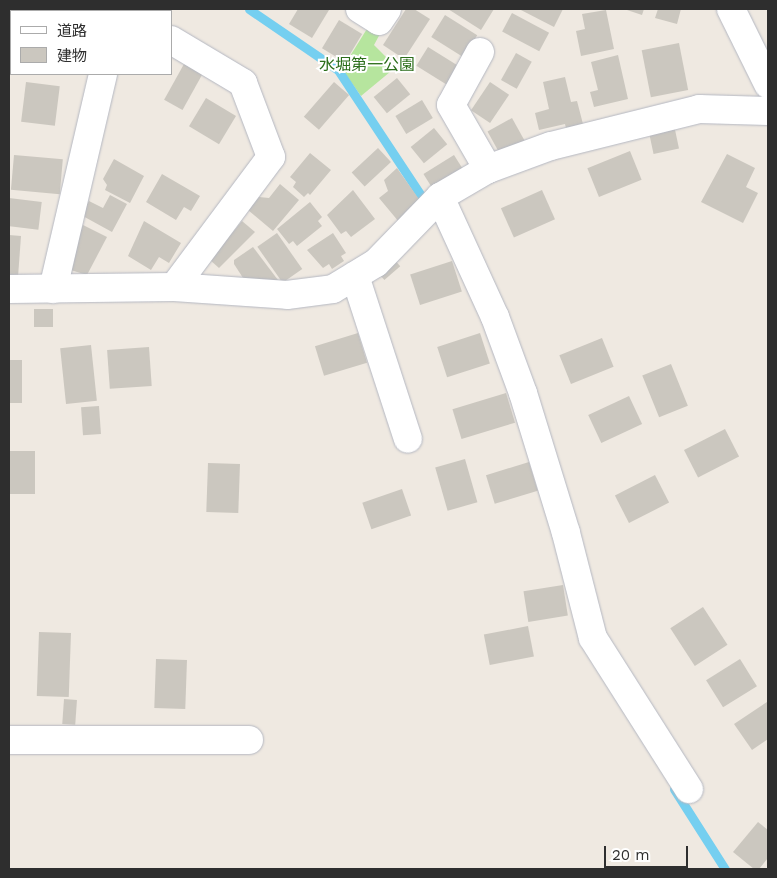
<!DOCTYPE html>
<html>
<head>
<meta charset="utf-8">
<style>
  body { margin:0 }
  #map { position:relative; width:777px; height:878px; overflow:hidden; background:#efe9e1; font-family:"Work Sans","Noto Sans JP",sans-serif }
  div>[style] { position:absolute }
  .green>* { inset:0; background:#b6e59e }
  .stream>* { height:9px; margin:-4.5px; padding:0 4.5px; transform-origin:4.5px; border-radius:4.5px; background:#75cff0 }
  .building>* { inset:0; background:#cbc7bf; transform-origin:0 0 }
  .roads { filter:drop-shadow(0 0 1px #b4b7c1) drop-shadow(0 0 1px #b4b7c1) }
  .minor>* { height:28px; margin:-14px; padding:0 14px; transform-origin:14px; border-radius:14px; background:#fff }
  span { translate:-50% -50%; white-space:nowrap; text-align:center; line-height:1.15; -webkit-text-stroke:4px #fff; paint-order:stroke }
  .park-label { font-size:16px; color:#2c6e1b }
  .frame { position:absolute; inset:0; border:10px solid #2e2e2e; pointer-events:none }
  .legend { position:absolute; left:10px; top:10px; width:162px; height:65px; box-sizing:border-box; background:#fff; border:1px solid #ababab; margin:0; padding:6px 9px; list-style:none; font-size:15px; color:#2e2e2e }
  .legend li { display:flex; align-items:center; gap:10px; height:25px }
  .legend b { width:25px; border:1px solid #ababab }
  .scale { position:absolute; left:604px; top:846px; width:84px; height:22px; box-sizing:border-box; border:2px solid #2e2e2e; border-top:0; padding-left:6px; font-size:15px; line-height:18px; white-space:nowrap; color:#2e2e2e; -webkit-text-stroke:4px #fff; paint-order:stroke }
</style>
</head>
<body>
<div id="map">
  <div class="green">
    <div style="clip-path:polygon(370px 24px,381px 32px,374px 45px,396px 67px,361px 96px,342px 69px)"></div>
  </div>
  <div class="stream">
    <div style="left:249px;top:9px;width:108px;rotate:34.4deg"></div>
    <div style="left:338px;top:70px;width:163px;rotate:56.5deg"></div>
    <div style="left:674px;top:789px;width:95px;rotate:57.5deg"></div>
  </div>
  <div class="building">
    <div style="clip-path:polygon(298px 9px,329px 10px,312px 38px,289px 24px)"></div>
    <div style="clip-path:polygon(406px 9px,414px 9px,430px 19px,404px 59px,383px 45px)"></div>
    <div style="clip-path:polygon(448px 9px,494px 9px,481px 30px)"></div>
    <div style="clip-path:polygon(519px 9px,563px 9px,554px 27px)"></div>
    <div style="clip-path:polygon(624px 9px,644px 9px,642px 15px)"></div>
    <div style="clip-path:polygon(658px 9px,681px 9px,677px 24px,655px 18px)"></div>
    <div style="clip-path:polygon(606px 10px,614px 49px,581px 56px,576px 31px,585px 29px,582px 14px)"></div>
    <div style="left:512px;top:13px;width:42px;height:21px;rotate:28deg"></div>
    <div style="left:445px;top:15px;width:38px;height:26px;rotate:32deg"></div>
    <div style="left:339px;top:20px;width:27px;height:33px;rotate:31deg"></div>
    <div style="left:679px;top:43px;width:48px;height:38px;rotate:79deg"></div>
    <div style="left:428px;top:47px;width:36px;height:22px;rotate:32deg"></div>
    <div style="left:516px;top:53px;width:18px;height:31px;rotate:29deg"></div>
    <div style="clip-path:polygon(618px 55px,628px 99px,594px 107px,590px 92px,598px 90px,591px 62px)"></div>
    <div style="left:184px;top:64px;width:21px;height:41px;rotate:29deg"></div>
    <div style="clip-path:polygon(565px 77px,571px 102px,577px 101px,583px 124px,566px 128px,565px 124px,539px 130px,535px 113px,549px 109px,543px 82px)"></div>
    <div style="left:397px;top:78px;width:21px;height:30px;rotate:51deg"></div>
    <div style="left:26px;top:82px;width:34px;height:40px;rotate:7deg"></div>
    <div style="left:334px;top:82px;width:20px;height:46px;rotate:41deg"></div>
    <div style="left:490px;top:82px;width:23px;height:34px;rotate:34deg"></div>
    <div style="left:206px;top:98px;width:35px;height:33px;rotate:31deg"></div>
    <div style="left:422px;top:100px;width:21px;height:31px;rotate:59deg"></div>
    <div style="left:512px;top:118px;width:29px;height:28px;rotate:61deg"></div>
    <div style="left:674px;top:125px;width:24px;height:26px;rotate:78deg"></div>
    <div style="left:434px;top:128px;width:21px;height:30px;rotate:51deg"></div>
    <div style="left:378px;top:148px;width:19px;height:36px;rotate:47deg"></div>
    <div style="left:630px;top:151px;width:31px;height:46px;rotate:68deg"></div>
    <div style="clip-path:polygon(310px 153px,331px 170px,310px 195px,308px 193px,304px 197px,293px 187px,296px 182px,290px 177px)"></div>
    <div style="clip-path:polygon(727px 154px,755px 168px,746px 187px,758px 193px,743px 223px,701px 202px)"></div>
    <div style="left:14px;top:155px;width:49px;height:35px;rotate:5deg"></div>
    <div style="left:454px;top:155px;width:19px;height:36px;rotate:58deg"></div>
    <div style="clip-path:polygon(114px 159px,144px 176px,130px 203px,105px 190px,107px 185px,103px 179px)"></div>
    <div style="clip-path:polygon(397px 168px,421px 202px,399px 222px,379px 198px,388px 191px,384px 180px)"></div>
    <div style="clip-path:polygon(162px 174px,200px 196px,191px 211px,184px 207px,176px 220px,146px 202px)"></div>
    <div style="clip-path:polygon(280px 184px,299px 200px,273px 231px,248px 210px,259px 197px,269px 198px)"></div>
    <div style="clip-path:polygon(353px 190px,375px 219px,351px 237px,346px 231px,341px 234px,327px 215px)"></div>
    <div style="left:542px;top:190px;width:32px;height:45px;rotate:66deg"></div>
    <div style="clip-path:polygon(110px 195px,127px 204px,112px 232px,81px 215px,89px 201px,103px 208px)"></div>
    <div style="left:9px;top:198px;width:33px;height:28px;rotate:7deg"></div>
    <div style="clip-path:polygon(310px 202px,322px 217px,318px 221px,322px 226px,297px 246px,293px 241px,289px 244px,277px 229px)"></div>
    <div style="clip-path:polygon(144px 221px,181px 243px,169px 263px,159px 257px,151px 270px,128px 256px)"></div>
    <div style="clip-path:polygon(242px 221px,255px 232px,219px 268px,210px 260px)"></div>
    <div style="clip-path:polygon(83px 225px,107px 237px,87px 275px,64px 268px)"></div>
    <div style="left:277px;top:233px;width:44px;height:24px;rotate:55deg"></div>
    <div style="clip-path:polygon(333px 233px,346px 253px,341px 256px,344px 261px,332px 269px,329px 264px,323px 268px,307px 250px)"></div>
    <div style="clip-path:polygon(9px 235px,21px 236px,18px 277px,9px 276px)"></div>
    <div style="clip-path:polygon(253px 247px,278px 280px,268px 286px,245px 281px,234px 264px,234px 260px)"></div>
    <div style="left:393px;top:258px;width:11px;height:21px;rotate:49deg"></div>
    <div style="left:452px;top:261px;width:32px;height:44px;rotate:72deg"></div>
    <div style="left:53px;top:309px;width:18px;height:19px;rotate:90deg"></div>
    <div style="left:358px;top:333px;width:31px;height:45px;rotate:73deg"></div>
    <div style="left:480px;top:333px;width:32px;height:45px;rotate:72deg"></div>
    <div style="left:602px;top:338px;width:31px;height:46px;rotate:68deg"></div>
    <div style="left:91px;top:345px;width:56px;height:31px;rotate:84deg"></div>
    <div style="left:149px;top:347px;width:39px;height:42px;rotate:86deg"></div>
    <div style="left:9px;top:360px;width:13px;height:43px"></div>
    <div style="left:671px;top:364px;width:45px;height:31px;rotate:68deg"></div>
    <div style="left:506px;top:393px;width:31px;height:56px;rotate:73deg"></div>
    <div style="left:629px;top:396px;width:31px;height:45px;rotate:65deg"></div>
    <div style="left:99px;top:406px;width:28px;height:18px;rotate:86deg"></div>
    <div style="left:725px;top:429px;width:31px;height:46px;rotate:63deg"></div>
    <div style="left:35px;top:451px;width:43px;height:26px;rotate:90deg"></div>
    <div style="left:465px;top:459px;width:45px;height:31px;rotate:74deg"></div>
    <div style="left:529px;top:462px;width:30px;height:45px;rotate:73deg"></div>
    <div style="left:208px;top:463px;width:32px;height:49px;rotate:2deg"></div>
    <div style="left:655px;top:475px;width:31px;height:45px;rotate:63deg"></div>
    <div style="left:402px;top:489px;width:28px;height:42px;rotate:71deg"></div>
    <div style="left:563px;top:585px;width:31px;height:40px;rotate:81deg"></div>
    <div style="left:703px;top:607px;width:45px;height:39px;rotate:57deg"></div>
    <div style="left:528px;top:626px;width:31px;height:45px;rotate:79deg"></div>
    <div style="left:39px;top:632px;width:32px;height:64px;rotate:2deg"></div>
    <div style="left:156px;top:659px;width:31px;height:49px;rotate:2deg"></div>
    <div style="left:740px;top:659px;width:32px;height:40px;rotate:58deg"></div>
    <div style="left:64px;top:699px;width:13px;height:25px;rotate:4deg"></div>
    <div style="clip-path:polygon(767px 702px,768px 739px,752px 750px,734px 724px)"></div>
    <div style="clip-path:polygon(758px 822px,768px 830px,768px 858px,759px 869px,754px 869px,733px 852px)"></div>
  </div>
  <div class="roads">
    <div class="minor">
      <div style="left:120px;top:9px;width:4px;rotate:27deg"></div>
      <div style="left:360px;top:9px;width:22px;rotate:32deg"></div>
      <div style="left:379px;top:21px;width:14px;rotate:-56deg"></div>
      <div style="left:731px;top:9px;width:84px;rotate:63.7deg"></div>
      <div style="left:171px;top:40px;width:84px;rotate:30.8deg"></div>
      <div style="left:243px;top:83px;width:79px;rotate:69.3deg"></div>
      <div style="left:271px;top:157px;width:162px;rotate:126.7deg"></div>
      <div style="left:480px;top:52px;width:60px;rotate:118.7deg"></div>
      <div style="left:451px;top:105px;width:74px;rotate:60deg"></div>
      <div style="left:440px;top:197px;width:132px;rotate:65.4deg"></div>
      <div style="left:495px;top:317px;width:81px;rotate:69.8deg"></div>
      <div style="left:523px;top:393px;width:146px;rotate:72.9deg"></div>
      <div style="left:566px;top:533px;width:108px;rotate:75.6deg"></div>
      <div style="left:593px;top:638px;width:179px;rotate:57.6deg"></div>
      <div style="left:355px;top:276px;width:171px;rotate:72deg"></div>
      <div style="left:9px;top:289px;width:165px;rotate:-0.7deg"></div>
      <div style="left:174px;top:287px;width:113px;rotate:4deg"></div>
      <div style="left:287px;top:295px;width:46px;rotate:-7.4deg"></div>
      <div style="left:333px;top:289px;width:50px;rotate:-31.2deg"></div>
      <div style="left:376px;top:263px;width:92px;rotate:-45.9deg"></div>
      <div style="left:440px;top:197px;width:56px;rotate:-30.3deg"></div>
      <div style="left:488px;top:169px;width:67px;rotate:-20.1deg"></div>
      <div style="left:551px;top:146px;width:153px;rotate:-14deg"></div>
      <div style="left:699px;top:109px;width:69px;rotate:1.7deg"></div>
      <div style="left:53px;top:289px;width:221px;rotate:-76.9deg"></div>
      <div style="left:9px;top:740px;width:240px"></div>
    </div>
  </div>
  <div class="park-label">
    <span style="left:367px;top:65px">水堀第一公園</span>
  </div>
  <div class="frame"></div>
  <ul class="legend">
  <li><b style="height:6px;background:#fff"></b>道路</li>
  <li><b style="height:14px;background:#cbc7bf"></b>建物</li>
  </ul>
  <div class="scale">20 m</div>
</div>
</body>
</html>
